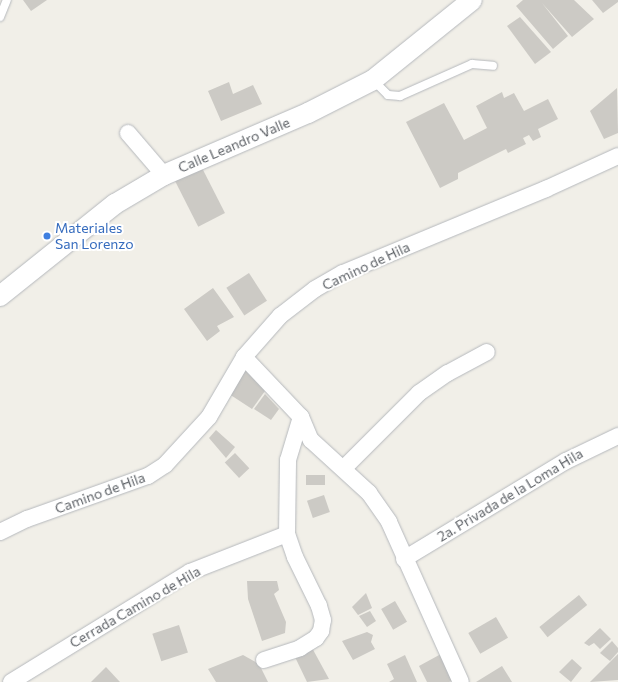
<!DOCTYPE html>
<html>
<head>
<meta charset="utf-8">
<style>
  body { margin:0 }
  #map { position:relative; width:618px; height:682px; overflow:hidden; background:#f1efe8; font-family:Commissioner,sans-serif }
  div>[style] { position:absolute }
  .building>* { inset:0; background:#cccac5; transform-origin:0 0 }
  .roads { filter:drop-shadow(0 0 1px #b5b8bc) drop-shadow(0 0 1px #b5b8bc) }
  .service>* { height:8px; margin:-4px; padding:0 4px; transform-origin:4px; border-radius:4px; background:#fff }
  .minor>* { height:16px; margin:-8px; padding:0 8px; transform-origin:8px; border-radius:8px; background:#fff }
  .tertiary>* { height:20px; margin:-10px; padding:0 10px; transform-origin:10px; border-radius:10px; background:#fff }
  .dots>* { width:11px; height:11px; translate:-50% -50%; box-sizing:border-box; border:2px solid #fff; border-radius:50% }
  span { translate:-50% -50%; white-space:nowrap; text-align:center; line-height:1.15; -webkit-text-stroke:4px #fff; paint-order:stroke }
  .street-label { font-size:14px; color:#5f6368 }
  .shop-label { font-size:14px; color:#366cbe }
  .left { translate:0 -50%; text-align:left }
</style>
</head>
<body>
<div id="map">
  <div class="building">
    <div style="clip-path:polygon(23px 0,47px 0,31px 11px)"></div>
    <div style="clip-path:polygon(523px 0,574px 0,594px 19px,572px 37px,542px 3px,568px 36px,553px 49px,516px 6px)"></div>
    <div style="clip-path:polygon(592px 0,618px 0,618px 2px,603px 13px)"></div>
    <div style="clip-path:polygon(520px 17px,551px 52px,535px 64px,507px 26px)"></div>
    <div style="clip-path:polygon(229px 82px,233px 94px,253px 85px,262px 104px,221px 121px,208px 91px)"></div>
    <div style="clip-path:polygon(617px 88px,618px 133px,604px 139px,590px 111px)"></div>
    <div style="clip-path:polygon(502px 92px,504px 98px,514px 93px,524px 111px,548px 99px,558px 119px,538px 129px,541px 137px,533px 141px,529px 135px,523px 138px,526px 144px,508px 153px,506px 149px,458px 173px,458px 179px,440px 188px,406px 122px,444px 103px,464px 140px,487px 128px,476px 106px)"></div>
    <div style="left:200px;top:164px;width:55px;height:30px;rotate:63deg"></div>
    <div style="left:249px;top:273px;width:33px;height:27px;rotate:57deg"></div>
    <div style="clip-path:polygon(213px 288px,234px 317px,217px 326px,220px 331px,207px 341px,184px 309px)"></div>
    <div style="clip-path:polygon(242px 367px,265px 391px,252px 409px,226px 392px)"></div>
    <div style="clip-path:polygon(265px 394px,279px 409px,271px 420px,254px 409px)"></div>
    <div style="clip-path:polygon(216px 430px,235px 447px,226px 458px,209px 438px)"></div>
    <div style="left:235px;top:453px;width:21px;height:14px;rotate:47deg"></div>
    <div style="left:306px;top:475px;width:19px;height:10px"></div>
    <div style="left:324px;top:495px;width:18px;height:18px;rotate:71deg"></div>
    <div style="clip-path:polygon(247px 581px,277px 581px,279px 590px,274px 594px,286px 622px,285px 633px,262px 641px,248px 599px)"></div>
    <div style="clip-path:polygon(366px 593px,372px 608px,358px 615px,352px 607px)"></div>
    <div style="left:579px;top:595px;width:13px;height:51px;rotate:51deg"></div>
    <div style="left:395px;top:601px;width:24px;height:16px;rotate:60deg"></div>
    <div style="clip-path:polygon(370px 611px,376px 621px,367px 627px,359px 616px)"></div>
    <div style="left:496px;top:617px;width:24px;height:32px;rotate:60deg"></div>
    <div style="left:179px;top:625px;width:29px;height:28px;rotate:72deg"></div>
    <div style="clip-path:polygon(600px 628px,611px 639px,600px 649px,594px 643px,589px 646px,584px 643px)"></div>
    <div style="clip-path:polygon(367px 632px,373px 635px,371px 642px,375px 649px,353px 660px,342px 641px)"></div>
    <div style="clip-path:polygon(612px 641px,618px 648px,618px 652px,610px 661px,600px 653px)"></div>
    <div style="clip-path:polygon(311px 646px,329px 679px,307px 682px,294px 655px)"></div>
    <div style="clip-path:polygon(441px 654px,454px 680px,449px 682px,427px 682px,419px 666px)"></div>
    <div style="clip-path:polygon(618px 654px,618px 680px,590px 682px)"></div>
    <div style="clip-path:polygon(243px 655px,259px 664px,268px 682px,216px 682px,208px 669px)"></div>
    <div style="clip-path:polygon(405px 655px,417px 682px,389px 682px,394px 679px,387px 664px)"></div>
    <div style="clip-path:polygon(572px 659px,582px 668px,571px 682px,559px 672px)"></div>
    <div style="clip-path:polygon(502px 666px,512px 682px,476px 682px)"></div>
    <div style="clip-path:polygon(106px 667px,120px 682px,91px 682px)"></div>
  </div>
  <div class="roads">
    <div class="service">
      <div style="left:0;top:17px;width:18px;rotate:-68deg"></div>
      <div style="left:373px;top:80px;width:21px;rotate:45deg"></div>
      <div style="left:388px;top:95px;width:12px;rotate:5deg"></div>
      <div style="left:400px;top:96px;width:79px;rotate:-24deg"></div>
      <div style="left:472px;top:64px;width:21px;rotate:5deg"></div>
    </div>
    <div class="minor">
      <div style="left:128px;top:133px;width:55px;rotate:49.4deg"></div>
      <div style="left:244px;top:357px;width:83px;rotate:46.5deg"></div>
      <div style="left:301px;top:417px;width:25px;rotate:67deg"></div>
      <div style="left:311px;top:440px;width:79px;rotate:42.4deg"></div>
      <div style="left:369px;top:493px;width:35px;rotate:55deg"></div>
      <div style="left:389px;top:522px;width:175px;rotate:65.8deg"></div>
      <div style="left:344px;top:468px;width:106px;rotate:-45deg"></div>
      <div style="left:419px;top:393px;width:35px;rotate:-35deg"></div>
      <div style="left:448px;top:373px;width:44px;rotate:-28.3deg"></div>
      <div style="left:0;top:532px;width:30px;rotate:-26deg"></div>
      <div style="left:27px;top:519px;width:128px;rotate:-19.6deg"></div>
      <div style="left:148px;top:476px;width:20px;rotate:-33deg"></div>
      <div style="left:165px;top:465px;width:65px;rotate:-47.5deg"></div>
      <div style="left:209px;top:417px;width:69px;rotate:-59.7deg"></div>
      <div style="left:244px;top:357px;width:55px;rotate:-48.7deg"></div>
      <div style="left:280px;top:316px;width:44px;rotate:-37.6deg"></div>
      <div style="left:315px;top:289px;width:32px;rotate:-30deg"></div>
      <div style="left:343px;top:273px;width:220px;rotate:-22.5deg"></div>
      <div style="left:546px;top:189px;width:79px;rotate:-24.6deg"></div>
      <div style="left:404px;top:559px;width:189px;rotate:-31.2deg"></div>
      <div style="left:566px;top:461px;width:58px;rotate:-25.7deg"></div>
      <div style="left:264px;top:660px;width:38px;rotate:-18deg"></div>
      <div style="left:300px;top:648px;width:19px;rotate:-32deg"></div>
      <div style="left:316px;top:638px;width:9px;rotate:-54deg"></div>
      <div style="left:321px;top:631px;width:11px;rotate:-80deg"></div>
      <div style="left:323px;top:620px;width:15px;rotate:-106deg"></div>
      <div style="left:319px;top:606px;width:55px;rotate:-116.1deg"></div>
      <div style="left:295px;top:557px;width:24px;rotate:-109deg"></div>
      <div style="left:287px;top:534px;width:74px;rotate:-89.2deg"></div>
      <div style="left:288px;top:460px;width:45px;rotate:-73.2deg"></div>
      <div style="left:11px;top:682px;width:210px;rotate:-31.6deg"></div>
      <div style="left:190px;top:572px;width:104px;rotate:-21.4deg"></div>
    </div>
    <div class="tertiary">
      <div style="left:0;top:296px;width:147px;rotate:-38.7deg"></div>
      <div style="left:115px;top:204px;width:57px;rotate:-30.6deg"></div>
      <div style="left:164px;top:175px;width:157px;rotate:-23.3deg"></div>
      <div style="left:308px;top:113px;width:73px;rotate:-26.9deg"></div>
      <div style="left:373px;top:80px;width:127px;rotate:-38.9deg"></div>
    </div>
  </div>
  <div class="dots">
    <div style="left:47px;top:236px;background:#3f7fe0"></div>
  </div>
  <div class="street-label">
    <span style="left:234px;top:145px;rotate:-23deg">Calle Leandro Valle</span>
    <span style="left:366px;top:266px;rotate:-25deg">Camino de Hila</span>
    <span style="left:100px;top:493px;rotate:-20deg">Camino de Hila</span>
    <span style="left:510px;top:495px;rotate:-31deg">2a. Privada de la Loma Hila</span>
    <span style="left:135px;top:607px;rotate:-30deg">Cerrada Camino de Hila</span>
  </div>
  <div class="shop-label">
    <span class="left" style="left:55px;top:236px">Materiales<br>San Lorenzo</span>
  </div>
</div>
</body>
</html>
